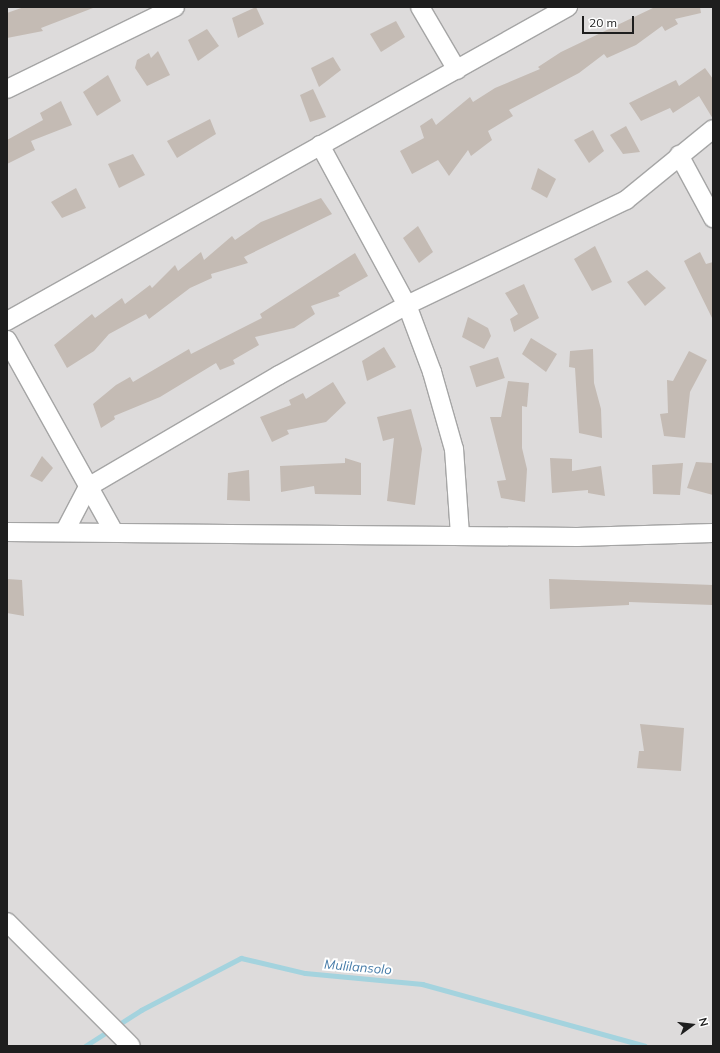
<!DOCTYPE html>
<style>
body{margin:0}
#map{position:relative;width:720px;height:1053px;overflow:hidden;background:#f0ebe4;font-family:Mulish,sans-serif}
div>[style]{position:absolute}
.residential>*{inset:0;background:#dddbdb;transform-origin:0 0}
.stream>*{height:5px;margin:-2.5px;padding:0 2.5px;transform-origin:2.5px;border-radius:2.5px;background:#a4d3de}
.building>*{inset:0;background:#c4bbb4;transform-origin:0 0}
.roads{filter:drop-shadow(1px 0 #a5a5a5) drop-shadow(-1px 0 #a5a5a5) drop-shadow(0 1px #a5a5a5) drop-shadow(0 -1px #a5a5a5)}
.minor>*{height:18px;margin:-9px;padding:0 9px;transform-origin:9px;border-radius:9px;background:#fff}
span{translate:-50% -50%;white-space:nowrap;text-align:center;line-height:1.15;-webkit-text-stroke:4px #fff;paint-order:stroke}
.water-label{font-size:13px;color:#467ba8;font-style:italic}
.frame{position:absolute;inset:0;border:8px solid #1e1e1e;pointer-events:none}
.north{position:absolute;left:672px;top:1005px;width:40px;height:40px;-webkit-text-stroke:3px #fff;paint-order:stroke;rotate:75deg;font-size:11px;font-weight:700;line-height:16px;text-align:center;color:#1e1e1e}
.north::after{content:'';display:block;margin:auto;width:14px;height:18px;background:#1e1e1e;clip-path:polygon(50% 0,100% 100%,50% 72%,0 100%)}
.scale{position:absolute;left:582px;top:16px;width:52px;height:18px;box-sizing:border-box;border:2px solid #1e1e1e;border-top:0;padding-left:5px;font-size:12px;line-height:14px;white-space:nowrap;color:#1e1e1e;-webkit-text-stroke:3px #fff;paint-order:stroke}
</style>
<div id="map">
<div class="residential">
<i style="left:7px;top:7px;width:706px;height:1039px"></i>
</div>
<div class="stream">
<i style="left:85px;top:1046px;width:67px;rotate:-32.7deg"></i>
<i style="left:141px;top:1010px;width:113px;rotate:-27.5deg"></i>
<i style="left:241px;top:958px;width:66px;rotate:13.2deg"></i>
<i style="left:305px;top:973px;width:118px;rotate:5.4deg"></i>
<i style="left:422px;top:984px;width:231px;rotate:15.5deg"></i>
</div>
<div class="building">
<i style="clip-path:polygon(24px 7px,93px 7px,93px 8px,41px 28px,43px 31px,7px 38px,7px 13px)"></i>
<i style="clip-path:polygon(256px 7px,264px 24px,238px 38px,232px 18px)"></i>
<i style="clip-path:polygon(655px 7px,700px 7px,701px 13px,675px 19px,678px 24px,665px 31px,662px 26px,636px 45px,607px 58px,604px 54px,579px 73px,509px 110px,513px 116px,488px 131px,492px 140px,471px 156px,468px 150px,449px 176px,438px 160px,412px 174px,400px 151px,424px 138px,420px 126px,432px 118px,436px 125px,470px 97px,473px 102px,495px 88px,540px 69px,538px 67px,561px 52px)"></i>
<i style="clip-path:polygon(396px 21px,405px 37px,381px 52px,370px 34px)"></i>
<i style="clip-path:polygon(207px 29px,219px 46px,198px 61px,188px 40px)"></i>
<i style="clip-path:polygon(158px 51px,170px 75px,147px 86px,135px 68px,137px 60px,149px 53px,151px 58px)"></i>
<i style="clip-path:polygon(333px 57px,341px 70px,319px 87px,311px 68px)"></i>
<i style="clip-path:polygon(705px 68px,713px 79px,713px 119px,699px 96px,673px 113px,670px 108px,641px 121px,629px 103px,676px 80px,679px 86px)"></i>
<i style="clip-path:polygon(108px 75px,121px 101px,97px 116px,83px 92px)"></i>
<i style="clip-path:polygon(313px 89px,326px 117px,310px 122px,300px 95px)"></i>
<i style="clip-path:polygon(61px 101px,72px 125px,31px 141px,35px 150px,7px 164px,7px 140px,43px 120px,40px 113px)"></i>
<i style="clip-path:polygon(210px 119px,216px 134px,177px 158px,167px 141px)"></i>
<i style="clip-path:polygon(626px 126px,640px 152px,623px 154px,610px 135px)"></i>
<i style="clip-path:polygon(593px 130px,604px 151px,589px 163px,574px 140px)"></i>
<i style="clip-path:polygon(133px 154px,145px 175px,119px 188px,108px 164px)"></i>
<i style="clip-path:polygon(538px 168px,556px 179px,547px 198px,531px 189px)"></i>
<i style="clip-path:polygon(76px 188px,86px 208px,62px 218px,51px 202px)"></i>
<i style="clip-path:polygon(321px 198px,332px 214px,244px 257px,248px 263px,211px 274px,212px 278px,190px 288px,149px 319px,146px 314px,109px 334px,94px 351px,67px 368px,54px 345px,92px 314px,95px 318px,122px 298px,125px 304px,150px 285px,152px 288px,175px 265px,178px 271px,201px 252px,204px 260px,232px 236px,235px 240px,261px 222px)"></i>
<i style="clip-path:polygon(418px 226px,433px 252px,419px 263px,403px 238px)"></i>
<i style="clip-path:polygon(595px 246px,612px 282px,592px 291px,574px 259px)"></i>
<i style="clip-path:polygon(700px 252px,706px 264px,713px 262px,713px 320px,684px 261px)"></i>
<i style="clip-path:polygon(355px 253px,368px 276px,338px 293px,340px 296px,311px 306px,315px 314px,294px 328px,255px 337px,259px 345px,233px 360px,235px 364px,220px 370px,216px 363px,160px 397px,114px 416px,115px 419px,101px 428px,93px 404px,116px 385px,130px 377px,133px 382px,189px 349px,191px 354px,262px 318px,260px 314px)"></i>
<i style="clip-path:polygon(647px 270px,666px 288px,645px 306px,627px 282px)"></i>
<i style="clip-path:polygon(524px 284px,539px 318px,514px 332px,510px 319px,518px 314px,505px 293px)"></i>
<i style="clip-path:polygon(468px 317px,488px 328px,491px 336px,484px 349px,462px 337px)"></i>
<i style="clip-path:polygon(531px 338px,557px 354px,546px 372px,522px 354px)"></i>
<i style="clip-path:polygon(384px 347px,396px 367px,367px 381px,362px 361px)"></i>
<i style="clip-path:polygon(593px 349px,594px 383px,601px 409px,602px 438px,579px 433px,575px 368px,569px 367px,570px 351px)"></i>
<i style="clip-path:polygon(689px 351px,707px 360px,690px 392px,685px 438px,664px 436px,660px 414px,668px 413px,667px 380px,673px 381px)"></i>
<i style="left:498px;top:357px;width:22px;height:30px;rotate:72deg"></i>
<i style="clip-path:polygon(508px 381px,529px 383px,527px 407px,522px 406px,522px 448px,527px 469px,525px 502px,501px 498px,497px 481px,506px 480px,490px 417px,501px 417px)"></i>
<i style="clip-path:polygon(333px 382px,346px 403px,326px 422px,287px 430px,289px 434px,272px 442px,260px 417px,291px 405px,289px 400px,303px 393px,306px 399px)"></i>
<i style="clip-path:polygon(411px 409px,422px 449px,415px 505px,387px 501px,394px 438px,383px 441px,377px 417px)"></i>
<i style="clip-path:polygon(42px 456px,53px 468px,42px 482px,30px 476px)"></i>
<i style="clip-path:polygon(345px 458px,361px 463px,361px 495px,315px 494px,314px 486px,281px 492px,280px 466px,345px 463px)"></i>
<i style="clip-path:polygon(550px 458px,572px 459px,572px 471px,601px 466px,605px 496px,588px 493px,588px 490px,552px 493px)"></i>
<i style="clip-path:polygon(696px 462px,713px 463px,713px 495px,687px 488px)"></i>
<i style="clip-path:polygon(683px 463px,680px 495px,653px 494px,652px 465px)"></i>
<i style="clip-path:polygon(249px 470px,250px 501px,227px 500px,228px 473px)"></i>
<i style="clip-path:polygon(7px 579px,22px 580px,24px 616px,7px 613px)"></i>
<i style="clip-path:polygon(549px 579px,713px 585px,713px 605px,629px 602px,629px 605px,550px 609px)"></i>
<i style="clip-path:polygon(640px 724px,684px 728px,681px 771px,637px 768px,639px 751px,644px 751px)"></i>
</div>
<div class="roads">
<div class="minor">
<i style="left:420px;top:7px;width:73px;rotate:59.6deg"></i>
<i style="left:7px;top:89px;width:187px;rotate:-26deg"></i>
<i style="left:320px;top:145px;width:182px;rotate:61.5deg"></i>
<i style="left:407px;top:305px;width:72px;rotate:69.5deg"></i>
<i style="left:432px;top:372px;width:80px;rotate:74.1deg"></i>
<i style="left:454px;top:449px;width:86px;rotate:86deg"></i>
<i style="left:679px;top:155px;width:72px;rotate:61.6deg"></i>
<i style="left:7px;top:321px;width:643px;rotate:-29.24deg"></i>
<i style="left:7px;top:340px;width:220px;rotate:60.9deg"></i>
<i style="left:65px;top:531px;width:50px;rotate:-62.4deg"></i>
<i style="left:88px;top:487px;width:221px;rotate:-30.4deg"></i>
<i style="left:279px;top:375px;width:146px;rotate:-28.7deg"></i>
<i style="left:407px;top:305px;width:243px;rotate:-25.6deg"></i>
<i style="left:626px;top:200px;width:112px;rotate:-39.2deg"></i>
<i style="left:7px;top:532px;width:570px;rotate:0.5deg"></i>
<i style="left:577px;top:537px;width:136px;rotate:-1.7deg"></i>
<i style="left:7px;top:922px;width:175px;rotate:45deg"></i>
</div>
</div>
<div class="water-label">
<span style="left:358px;top:967px;rotate:5deg">Mulilansolo</span>
</div>
<div class="frame"></div>
<div class="north">N</div>
<div class="scale">20 m</div>
</div>
